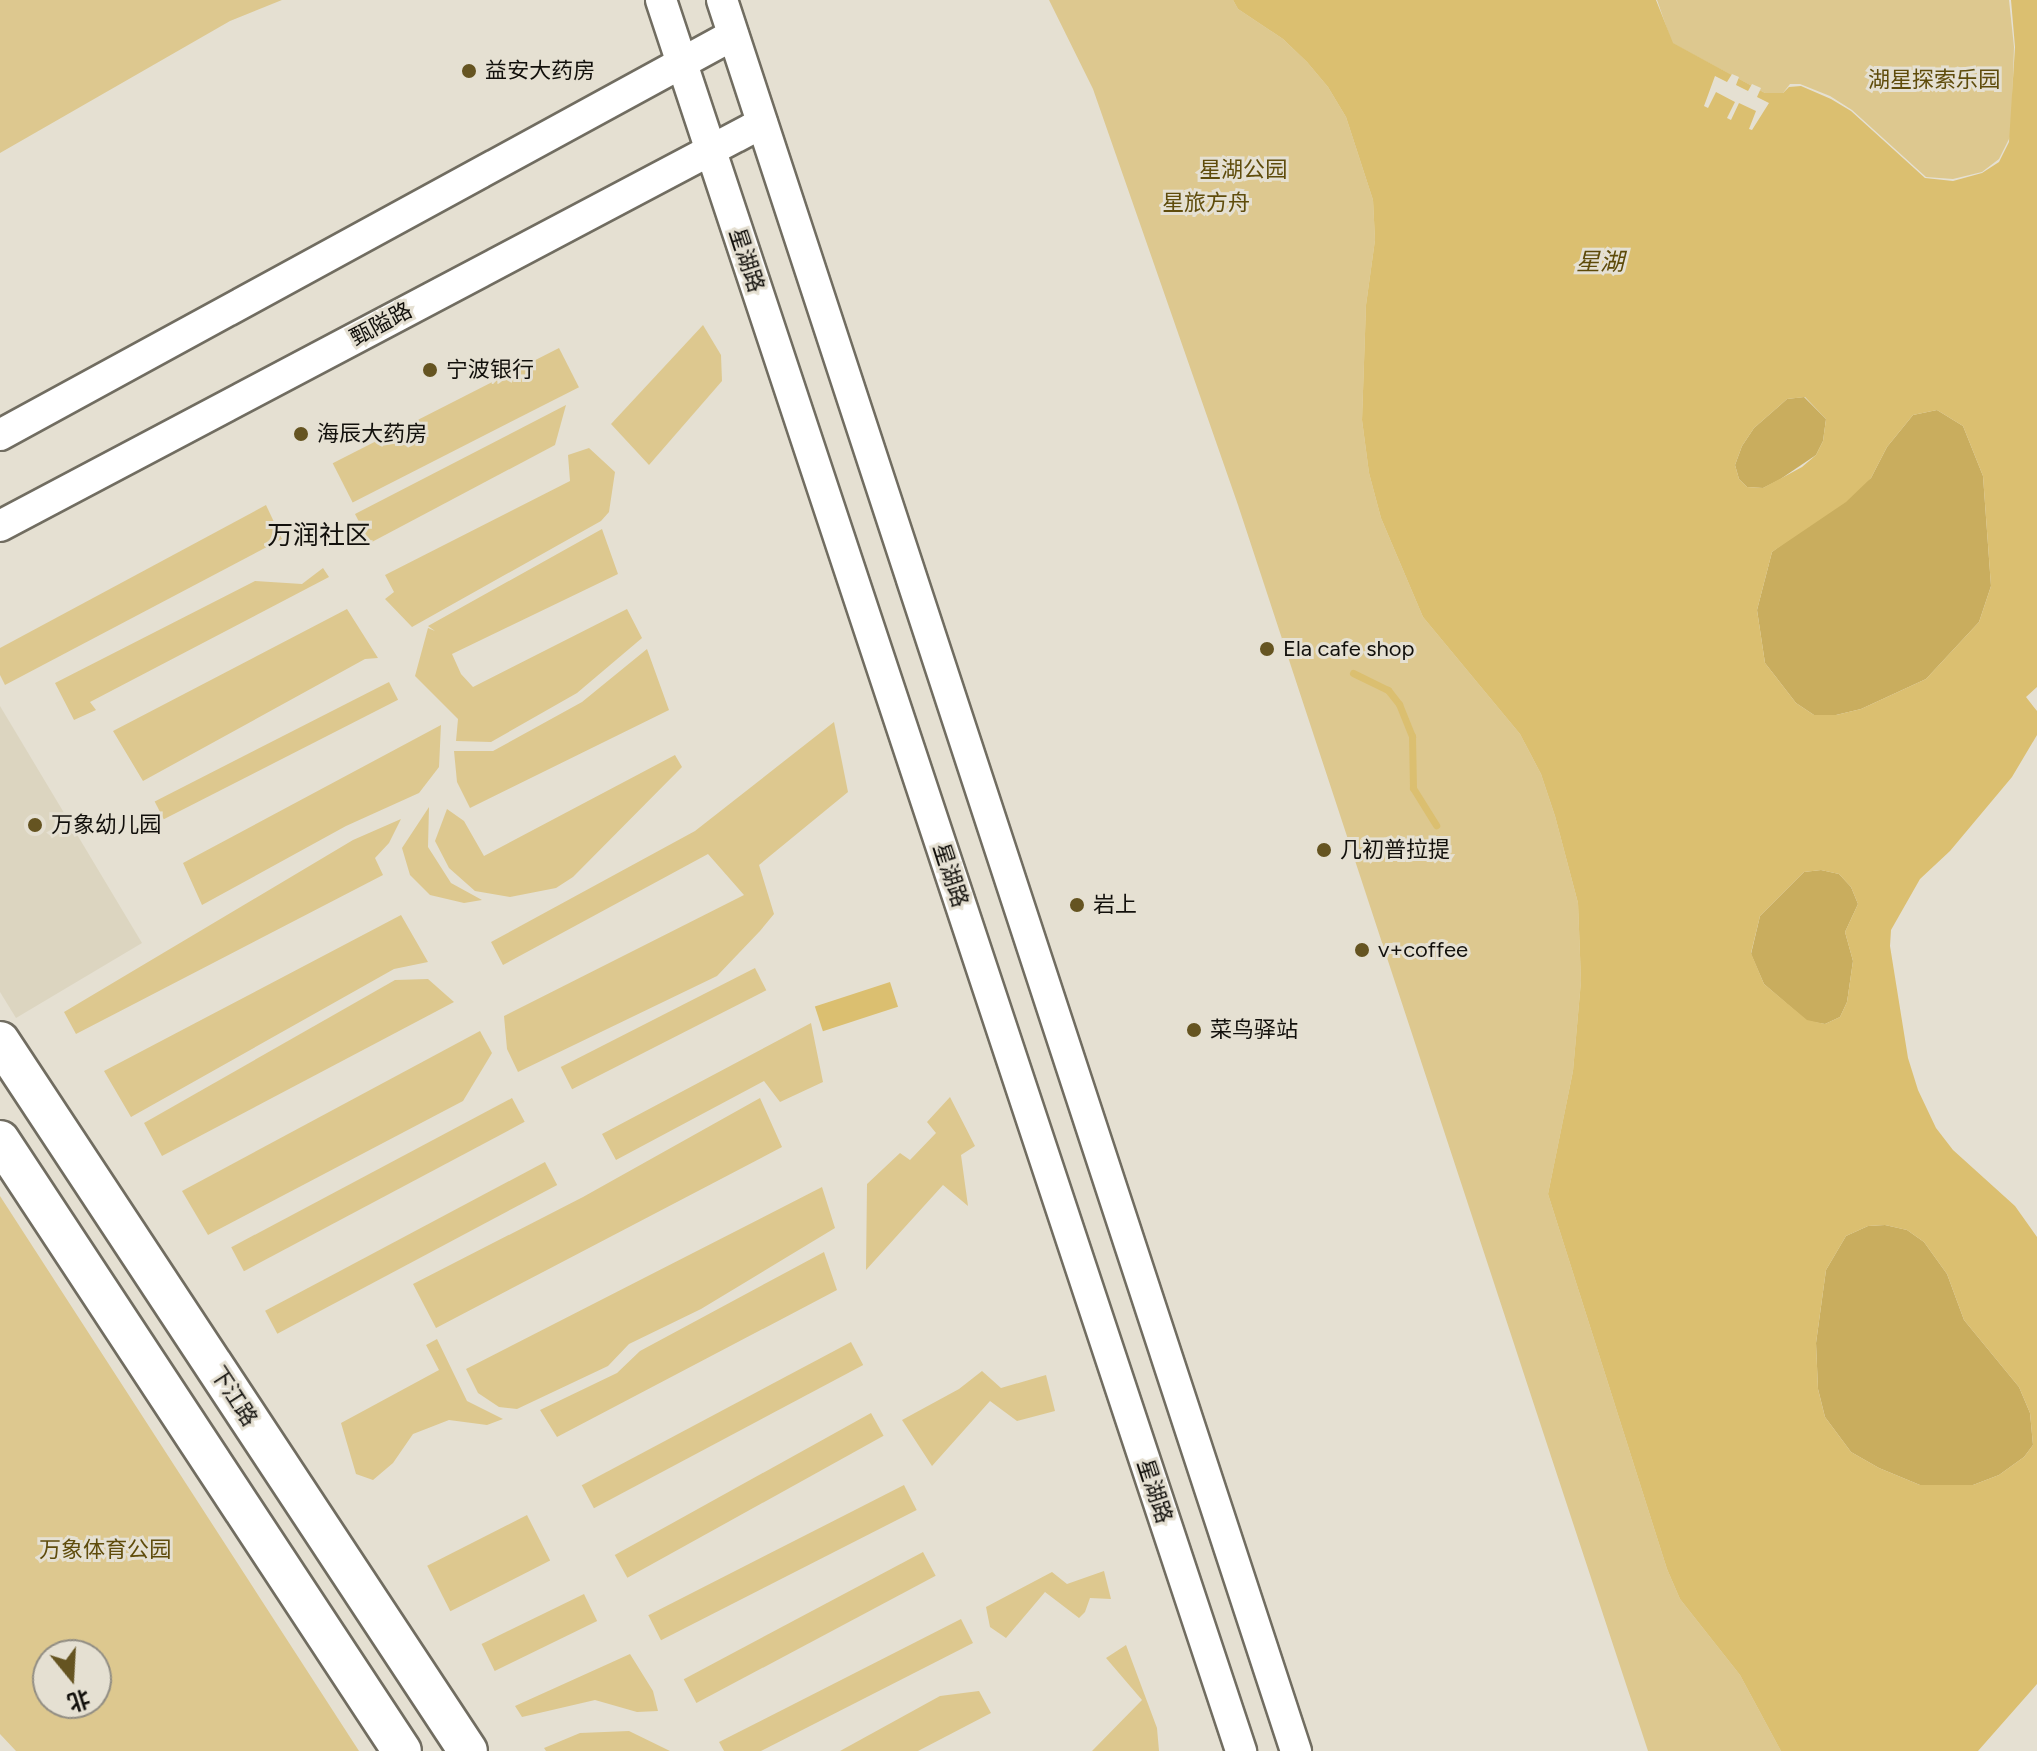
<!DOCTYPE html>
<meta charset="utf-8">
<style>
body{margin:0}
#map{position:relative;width:2037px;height:1751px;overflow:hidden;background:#e5e0d2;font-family:Figtree,"Noto Sans SC",sans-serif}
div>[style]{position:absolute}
.built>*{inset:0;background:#dcd5c0}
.green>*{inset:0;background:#ddc88f;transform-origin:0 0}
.forest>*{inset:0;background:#c9ad5e}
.water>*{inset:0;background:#dbbf70;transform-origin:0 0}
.pier>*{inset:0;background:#e5e0d2}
.stream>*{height:7px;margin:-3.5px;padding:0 3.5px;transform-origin:3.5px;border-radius:3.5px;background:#dbbf70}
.roads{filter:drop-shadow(2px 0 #716d61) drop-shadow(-2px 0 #716d61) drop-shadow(0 2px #716d61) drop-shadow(0 -2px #716d61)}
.minor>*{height:30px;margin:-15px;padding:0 15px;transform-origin:15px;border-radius:15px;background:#fff}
.major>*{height:38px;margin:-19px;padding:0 19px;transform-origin:19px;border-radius:19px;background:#fff}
.dots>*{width:22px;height:22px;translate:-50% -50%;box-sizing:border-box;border:4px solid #e5e0d2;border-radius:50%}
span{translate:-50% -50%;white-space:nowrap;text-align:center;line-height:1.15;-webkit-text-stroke:6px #e5e0d2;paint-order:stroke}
.poi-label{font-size:22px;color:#12100c}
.left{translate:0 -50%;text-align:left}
.park-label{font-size:22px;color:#5f4c0c}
.street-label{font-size:22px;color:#12100c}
.water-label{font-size:24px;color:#5d4a09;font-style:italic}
.quarter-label{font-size:26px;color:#12100c}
.north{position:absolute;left:32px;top:1639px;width:80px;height:80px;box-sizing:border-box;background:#e5e0d2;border:2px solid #918d83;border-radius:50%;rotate:162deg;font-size:22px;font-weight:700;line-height:32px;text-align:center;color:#12100c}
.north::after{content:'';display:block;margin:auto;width:28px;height:36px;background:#655421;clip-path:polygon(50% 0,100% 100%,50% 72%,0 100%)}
</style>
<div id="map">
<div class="built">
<i style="clip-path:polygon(0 706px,142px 943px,16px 1018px,0 992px)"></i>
</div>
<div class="green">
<i style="clip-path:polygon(0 0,282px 0,230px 21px,0 153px)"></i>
<i style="clip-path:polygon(1049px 0,1233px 0,1238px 9px,1283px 39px,1307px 62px,1328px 87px,1346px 117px,1373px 200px,1375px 240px,1366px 305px,1362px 420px,1369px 473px,1381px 518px,1423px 617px,1520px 734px,1541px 774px,1555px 816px,1578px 903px,1581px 981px,1573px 1071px,1548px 1194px,1667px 1569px,1680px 1599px,1740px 1675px,1781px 1751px,1648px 1751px,1238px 505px,1093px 89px)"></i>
<i style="clip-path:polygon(1657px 0,2009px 0,2014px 47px,2011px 135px,1999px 159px,1982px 172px,1953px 179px,1926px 177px,1852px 110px,1830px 96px,1800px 84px,1790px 84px,1783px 93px,1765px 93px,1672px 43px)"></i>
<i style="clip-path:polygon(703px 325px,721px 355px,722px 381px,649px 465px,611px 424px)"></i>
<i style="left:559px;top:348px;width:44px;height:254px;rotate:63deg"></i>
<i style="clip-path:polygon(566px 405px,555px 445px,370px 543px,355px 514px)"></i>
<i style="clip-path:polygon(589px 448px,615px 472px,609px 512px,601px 521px,412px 627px,385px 599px,394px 592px,385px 575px,570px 481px,568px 455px)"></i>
<i style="clip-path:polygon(266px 505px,282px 539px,5px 685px,0 675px,0 648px)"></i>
<i style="clip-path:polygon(602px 529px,618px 574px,452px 654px,461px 674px,473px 687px,627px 609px,642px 638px,577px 693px,491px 742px,456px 741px,458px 719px,415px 676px,428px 628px,435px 631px,428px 626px)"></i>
<i style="clip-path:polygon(323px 568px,329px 577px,90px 702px,96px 710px,74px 720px,55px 683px,255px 581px,302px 584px)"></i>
<i style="clip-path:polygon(347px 609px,378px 658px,365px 659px,143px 781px,113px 731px)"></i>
<i style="clip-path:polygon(647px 649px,669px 710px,470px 808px,457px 782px,454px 751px,493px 751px,582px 702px)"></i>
<i style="left:389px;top:682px;width:20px;height:263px;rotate:63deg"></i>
<i style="clip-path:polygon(834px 722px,848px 792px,759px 865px,774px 914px,760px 931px,717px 976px,518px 1072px,507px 1049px,504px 1016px,744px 895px,708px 854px,503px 965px,491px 942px,695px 831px)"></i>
<i style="clip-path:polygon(441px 725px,439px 767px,419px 793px,346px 826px,202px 905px,183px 863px)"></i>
<i style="clip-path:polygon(675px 755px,682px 767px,573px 877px,556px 888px,510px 897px,475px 891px,449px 868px,435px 841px,447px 809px,464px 821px,484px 856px)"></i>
<i style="clip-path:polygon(429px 807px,428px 847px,451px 883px,482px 900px,464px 903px,430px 895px,410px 875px,402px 848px)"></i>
<i style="clip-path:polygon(401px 819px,389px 843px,375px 858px,383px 875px,76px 1034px,64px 1012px,353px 840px)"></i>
<i style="clip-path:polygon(401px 915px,428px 962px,394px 969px,131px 1117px,104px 1071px)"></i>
<i style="left:755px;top:968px;width:25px;height:218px;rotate:63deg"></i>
<i style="clip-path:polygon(428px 979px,454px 1002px,162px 1156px,144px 1123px,395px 980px)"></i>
<i style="clip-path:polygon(811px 1023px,823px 1082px,780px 1102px,764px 1081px,616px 1160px,602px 1134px)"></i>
<i style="clip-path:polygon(480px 1031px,492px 1053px,463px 1101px,208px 1235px,182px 1191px)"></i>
<i style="clip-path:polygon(950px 1097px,975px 1146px,961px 1155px,968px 1206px,943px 1185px,866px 1270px,867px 1184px,900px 1153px,910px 1160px,936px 1133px,927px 1122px)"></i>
<i style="left:512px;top:1098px;width:27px;height:318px;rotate:62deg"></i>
<i style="clip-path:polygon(760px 1098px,782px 1147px,436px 1328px,413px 1284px,583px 1197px)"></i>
<i style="left:545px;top:1162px;width:26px;height:317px;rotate:62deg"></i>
<i style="clip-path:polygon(822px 1187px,835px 1228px,701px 1309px,629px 1344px,608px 1366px,517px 1409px,499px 1407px,478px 1393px,466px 1369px)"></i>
<i style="clip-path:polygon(evenodd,0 1196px,359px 1751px,16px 1751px,0 1734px,0 1196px,48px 1655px,96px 1655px,96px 1703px,48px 1703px,48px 1655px)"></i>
<i style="clip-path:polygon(824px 1252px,837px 1290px,557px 1437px,540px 1410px,617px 1373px,640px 1351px)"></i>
<i style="clip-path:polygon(437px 1339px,467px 1401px,503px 1419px,487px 1425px,449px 1420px,413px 1434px,393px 1463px,373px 1480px,356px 1474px,341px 1423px,439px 1370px,426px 1345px)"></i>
<i style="left:851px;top:1342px;width:26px;height:305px;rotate:62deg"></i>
<i style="clip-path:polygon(982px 1371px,1001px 1388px,1046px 1375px,1055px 1411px,1017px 1421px,990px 1401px,932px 1466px,902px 1420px,959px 1389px)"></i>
<i style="left:871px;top:1413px;width:26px;height:293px;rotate:61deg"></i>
<i style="left:904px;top:1485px;width:28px;height:287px;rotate:63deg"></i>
<i style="left:527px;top:1515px;width:51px;height:112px;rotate:63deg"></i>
<i style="left:923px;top:1552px;width:27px;height:271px;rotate:62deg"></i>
<i style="clip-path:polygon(1104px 1571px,1111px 1599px,1090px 1598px,1085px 1612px,1079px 1618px,1045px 1592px,1006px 1638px,990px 1627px,986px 1607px,1052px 1572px,1067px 1584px)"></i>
<i style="left:584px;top:1594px;width:30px;height:114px;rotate:64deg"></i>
<i style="clip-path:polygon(961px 1619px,973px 1643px,761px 1751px,724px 1751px,719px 1742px)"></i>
<i style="clip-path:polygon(1126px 1645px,1157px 1728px,1159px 1751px,1092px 1751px,1142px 1700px,1106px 1658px)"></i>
<i style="clip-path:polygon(630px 1654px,653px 1691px,658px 1711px,637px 1712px,595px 1700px,522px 1717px,515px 1706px)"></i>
<i style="clip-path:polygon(979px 1691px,991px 1713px,918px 1751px,840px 1751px,940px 1696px)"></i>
<i style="clip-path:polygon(629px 1731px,670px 1751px,546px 1751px,544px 1748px,580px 1733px)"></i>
</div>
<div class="forest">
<i style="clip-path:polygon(1804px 397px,1826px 419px,1823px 441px,1816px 455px,1779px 480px,1763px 488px,1747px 487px,1739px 479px,1735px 465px,1742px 446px,1754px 428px,1787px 399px)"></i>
<i style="clip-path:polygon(1937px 410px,1963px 426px,1983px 476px,1991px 586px,1979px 622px,1926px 679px,1861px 709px,1836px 715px,1814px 715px,1796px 703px,1765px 663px,1757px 610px,1772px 552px,1871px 478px,1887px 447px,1913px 415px)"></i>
<i style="clip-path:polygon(1821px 870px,1839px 874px,1851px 887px,1858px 904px,1845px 932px,1853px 961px,1847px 1002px,1840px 1017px,1825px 1024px,1807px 1021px,1764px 984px,1751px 954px,1760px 916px,1804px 872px)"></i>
<i style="clip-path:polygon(1885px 1225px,1907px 1230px,1924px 1242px,1947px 1274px,1964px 1320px,2019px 1387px,2030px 1413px,2033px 1445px,2024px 1457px,1999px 1475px,1973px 1485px,1920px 1485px,1879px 1468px,1851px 1452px,1825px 1417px,1818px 1389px,1816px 1343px,1826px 1270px,1846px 1236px,1868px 1226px)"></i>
</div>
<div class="water">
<i style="clip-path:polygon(evenodd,1233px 0,1656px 0,1673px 43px,1765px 93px,1783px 93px,1789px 87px,1801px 86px,1831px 99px,1851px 111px,1925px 178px,1953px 181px,1982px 173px,1999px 162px,2009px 142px,2015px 47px,2011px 0,2037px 0,2037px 687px,2026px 697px,2037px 711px,2037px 735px,2012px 777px,1950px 851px,1920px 879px,1891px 930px,1890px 946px,1908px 1058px,1918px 1090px,1936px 1128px,1953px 1150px,2015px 1206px,2037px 1237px,2037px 1684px,1978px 1751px,1781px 1751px,1740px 1675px,1680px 1599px,1667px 1569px,1548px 1194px,1573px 1071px,1581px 981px,1578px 903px,1555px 816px,1541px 774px,1520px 734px,1423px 617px,1381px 518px,1369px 473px,1362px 420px,1366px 305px,1375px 240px,1373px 200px,1346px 117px,1328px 87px,1307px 62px,1283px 39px,1238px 9px,1233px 0,1805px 397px,1826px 419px,1823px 441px,1816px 455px,1802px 467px,1763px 488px,1747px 487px,1739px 479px,1735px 465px,1742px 446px,1754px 428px,1787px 399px,1805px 397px,1233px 0,1937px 410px,1963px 426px,1983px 476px,1991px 586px,1979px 622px,1926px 679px,1861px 709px,1836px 715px,1814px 715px,1796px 703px,1765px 663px,1757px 610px,1772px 552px,1846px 502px,1871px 478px,1887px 447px,1913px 415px,1937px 410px,1233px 0,1821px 870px,1839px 874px,1851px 887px,1858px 904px,1845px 932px,1853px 961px,1847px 1002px,1840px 1017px,1825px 1024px,1807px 1020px,1764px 984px,1751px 953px,1760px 916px,1804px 872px,1821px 870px,1233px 0,1885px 1225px,1907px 1230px,1924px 1242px,1947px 1274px,1964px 1320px,2019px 1387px,2030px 1413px,2033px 1445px,2024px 1457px,1999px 1475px,1973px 1485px,1920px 1485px,1879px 1468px,1851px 1452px,1825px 1417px,1818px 1389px,1816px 1343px,1826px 1270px,1846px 1236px,1868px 1226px,1885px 1225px)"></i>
<i style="left:890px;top:982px;width:26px;height:79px;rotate:72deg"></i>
</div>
<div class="pier">
<i style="clip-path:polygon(1732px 74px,1739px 77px,1736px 85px,1748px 91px,1752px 84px,1761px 88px,1757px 97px,1769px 103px,1752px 130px,1749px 129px,1756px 111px,1739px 103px,1731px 120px,1727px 118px,1735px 102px,1716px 92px,1708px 108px,1704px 106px,1715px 76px,1727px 82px)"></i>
</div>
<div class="stream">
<i style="left:1353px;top:673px;width:39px;rotate:26deg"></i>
<i style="left:1388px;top:690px;width:18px;rotate:52deg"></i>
<i style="left:1399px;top:704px;width:35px;rotate:68deg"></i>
<i style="left:1412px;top:736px;width:52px;rotate:88.9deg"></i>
<i style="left:1413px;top:788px;width:44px;rotate:58.1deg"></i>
</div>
<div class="roads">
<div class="minor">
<i style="left:661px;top:0;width:1845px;rotate:71.67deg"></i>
<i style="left:722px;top:0;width:1843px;rotate:71.85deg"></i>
<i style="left:0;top:435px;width:835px;rotate:-28.62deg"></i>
<i style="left:0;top:526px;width:862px;rotate:-27.87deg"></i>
</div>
<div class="major">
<i style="left:0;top:1041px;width:850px;rotate:56.61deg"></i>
<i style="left:0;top:1140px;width:731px;rotate:56.66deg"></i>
</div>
</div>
<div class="dots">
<i style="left:469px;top:71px;background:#655421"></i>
<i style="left:430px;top:370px;background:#655421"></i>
<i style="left:301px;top:434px;background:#655421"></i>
<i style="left:1267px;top:649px;background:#655421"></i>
<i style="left:35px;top:825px;background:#655421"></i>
<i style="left:1324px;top:850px;background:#655421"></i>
<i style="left:1077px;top:905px;background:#655421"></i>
<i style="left:1362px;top:950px;background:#655421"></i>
<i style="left:1194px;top:1030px;background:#655421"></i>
</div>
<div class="poi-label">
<span class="left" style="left:485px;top:71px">益安大药房</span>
<span class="left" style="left:446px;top:370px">宁波银行</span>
<span class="left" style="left:317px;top:434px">海辰大药房</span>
<span class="left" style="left:1283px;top:649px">Ela cafe shop</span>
<span class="left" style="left:51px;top:825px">万象幼儿园</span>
<span class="left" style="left:1340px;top:850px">几初普拉提</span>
<span class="left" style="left:1093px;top:905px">岩上</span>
<span class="left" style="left:1378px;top:950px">v+coffee</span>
<span class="left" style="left:1210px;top:1030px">菜鸟驿站</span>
</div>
<div class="park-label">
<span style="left:1934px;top:80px">湖星探索乐园</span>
<span style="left:1243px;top:170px">星湖公园</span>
<span style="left:1206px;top:203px">星旅方舟</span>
<span style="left:105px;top:1550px">万象体育公园</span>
</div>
<div class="street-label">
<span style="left:747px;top:260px;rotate:72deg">星湖路</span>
<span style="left:381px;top:324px;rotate:-28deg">甄隘路</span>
<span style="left:951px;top:875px;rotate:72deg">星湖路</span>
<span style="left:234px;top:1396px;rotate:57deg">下江路</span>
<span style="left:1155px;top:1491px;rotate:72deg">星湖路</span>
</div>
<div class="water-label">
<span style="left:1600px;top:262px">星湖</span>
</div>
<div class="quarter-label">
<span style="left:319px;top:536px">万润社区</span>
</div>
<div class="north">北</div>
</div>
